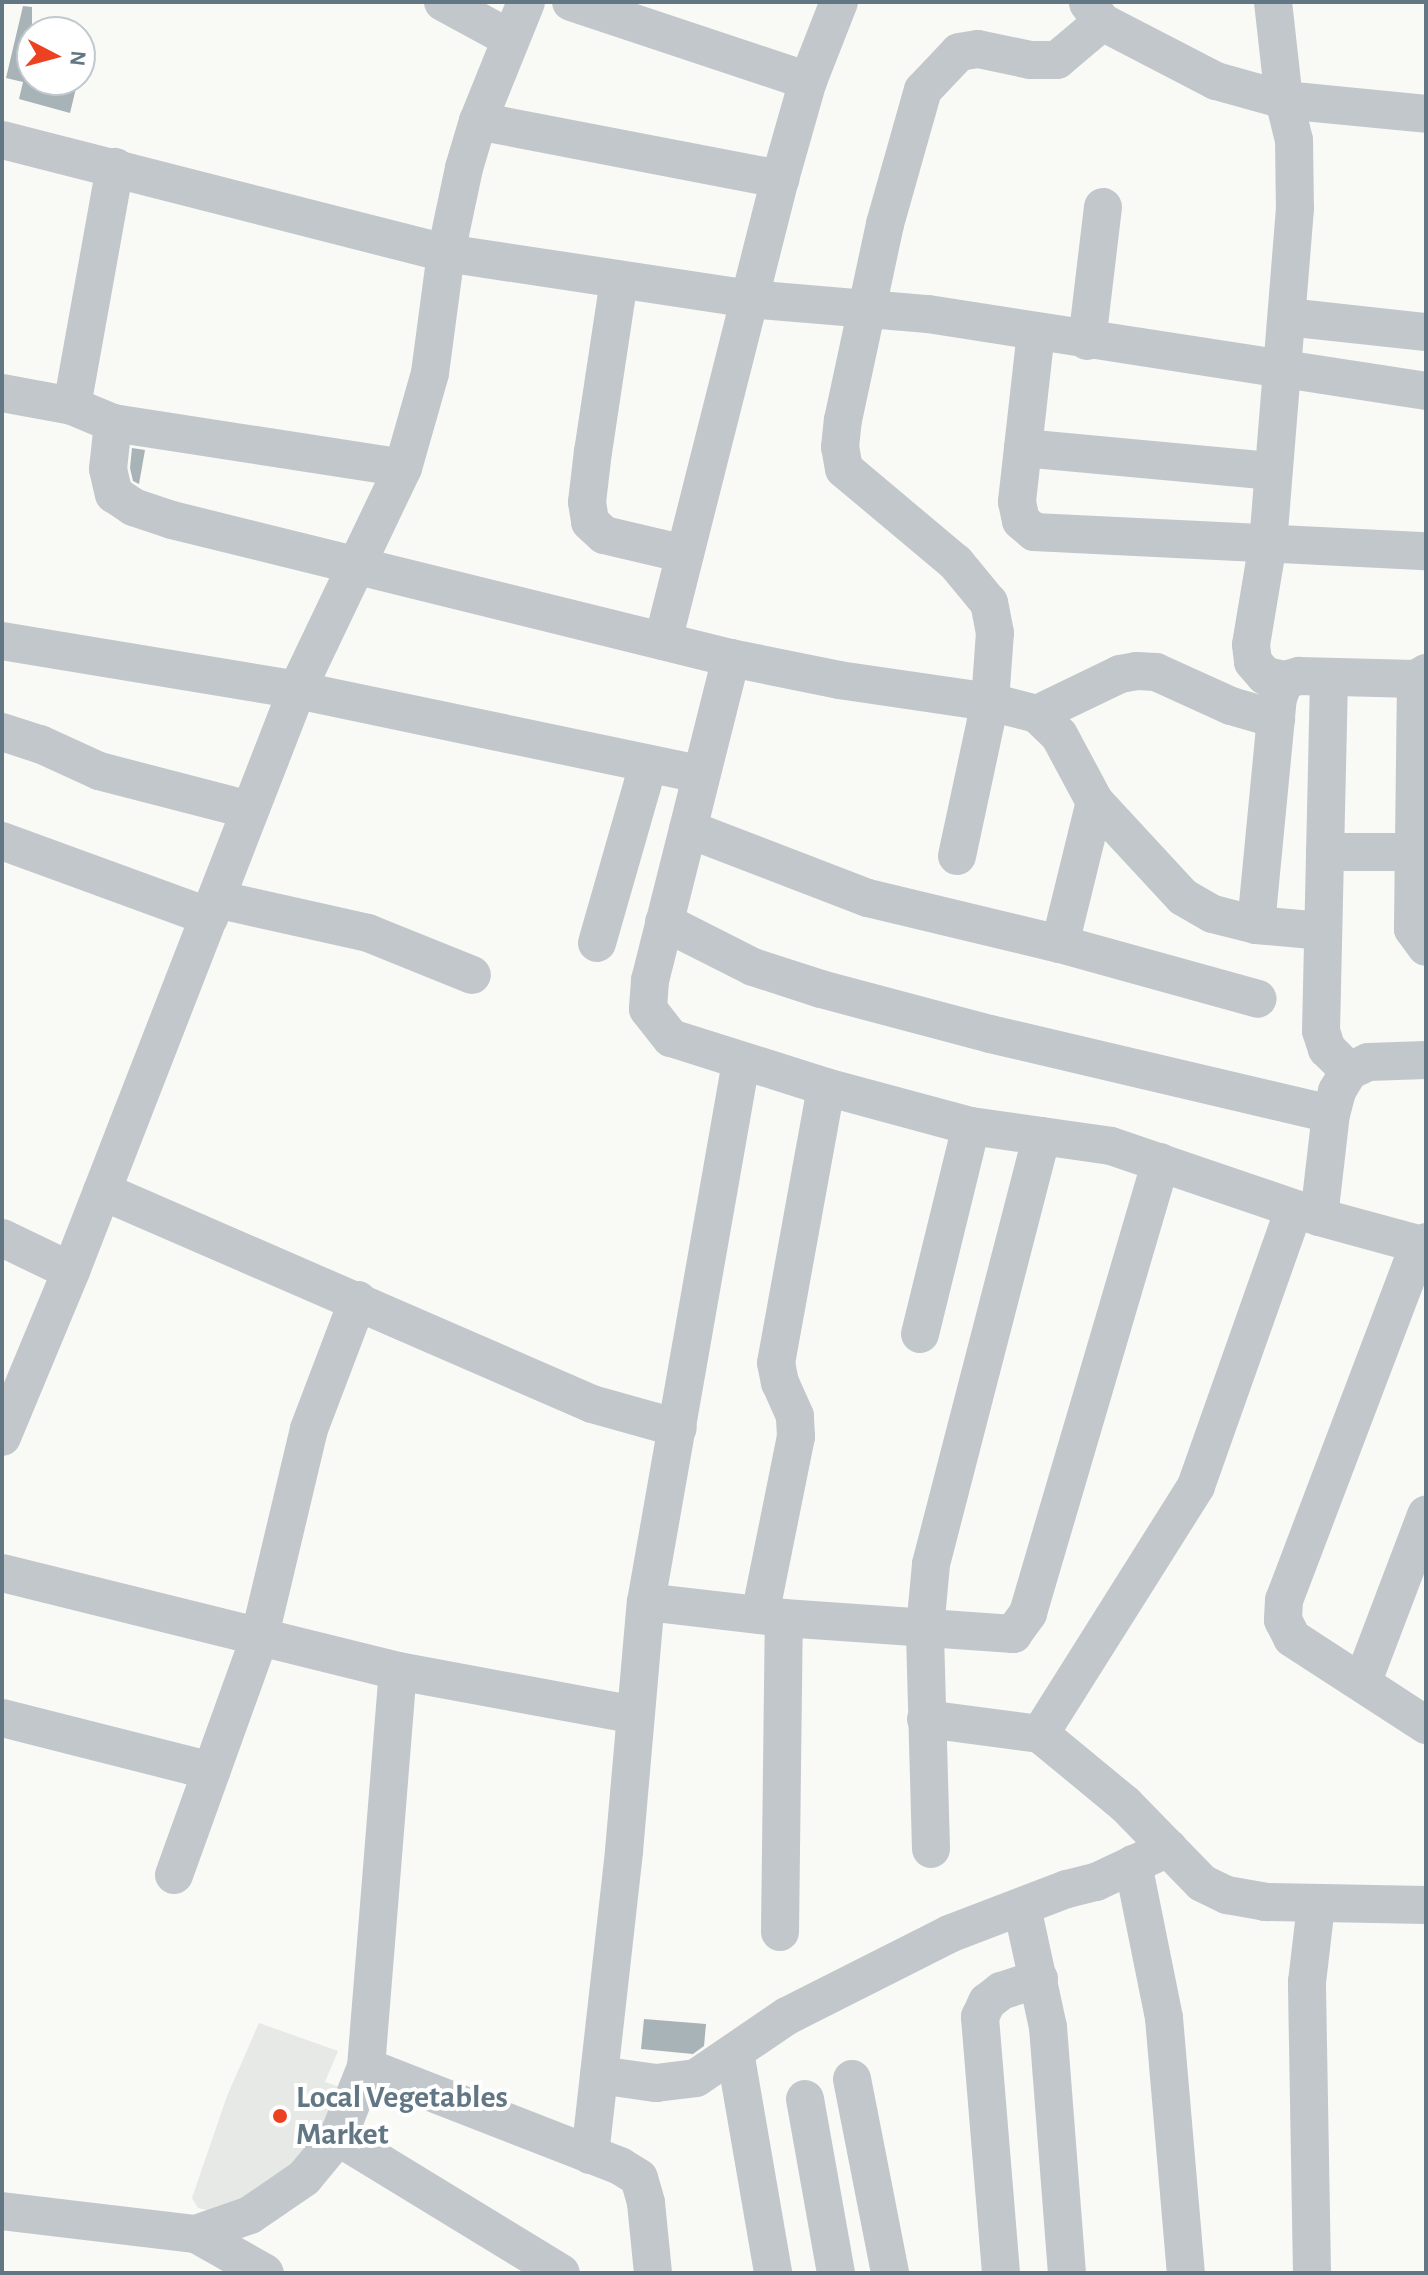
<!DOCTYPE html>
<style>
body{margin:0}
#map{position:relative;width:1428px;height:2275px;overflow:hidden;background:#f9f9f6;font-family:"Alegreya Sans",sans-serif}
div>[style]{position:absolute}
.built>*{inset:0;background:#e7e9e7}
.building>*{inset:0;background:#a8b3b8}
.minor>*{height:38px;margin:-19px;padding:0 19px;transform-origin:19px;border-radius:19px;background:#c2c7cb}
.dots>*{width:22px;height:22px;translate:-50% -50%;box-sizing:border-box;border:4px solid #fff;border-radius:50%}
span{translate:-50% -50%;white-space:nowrap;text-align:center;line-height:1.15;-webkit-text-stroke:8px #fff;paint-order:stroke}
.poi-label{font-size:32px;color:#627783;font-weight:700}
.left{translate:0 -50%;text-align:left}
.frame{position:absolute;inset:0;border:4px solid #627783;pointer-events:none}
.north{position:absolute;left:16px;top:16px;width:80px;height:80px;box-sizing:border-box;background:#fff;border:2px solid #c0c9cd;border-radius:50%;rotate:96deg;font-size:22px;font-weight:700;line-height:32px;text-align:center;color:#627783}
.north::after{content:'';display:block;margin:auto;width:28px;height:36px;background:#ed4222;clip-path:polygon(50% 0,100% 100%,50% 72%,0 100%)}
</style>
<div id="map">
<div class="built">
<i style="clip-path:polygon(259px 2023px,338px 2051px,325px 2082px,351px 2091px,297px 2171px,216px 2212px,198px 2208px,192px 2198px,227px 2096px)"></i>
</div>
<div class="building">
<i style="clip-path:polygon(23px 6px,32px 7px,32px 80px,78px 80px,70px 113px,19px 99px,23px 82px,6px 78px)"></i>
<i style="clip-path:polygon(132px 448px,145px 450px,139px 484px,133px 481px,130px 468px)"></i>
<i style="clip-path:polygon(644px 2019px,706px 2024px,704px 2046px,693px 2054px,641px 2049px)"></i>
</div>
<div class="minor">
<i style="left:443px;top:2px;width:77px;rotate:28.6deg"></i>
<i style="left:571px;top:2px;width:250px;rotate:18.4deg"></i>
<i style="left:1273px;top:2px;width:99px;rotate:83.6deg"></i>
<i style="left:1284px;top:100px;width:41px;rotate:76deg"></i>
<i style="left:1294px;top:140px;width:68px;rotate:89.2deg"></i>
<i style="left:1295px;top:208px;width:336px;rotate:94.6deg"></i>
<i style="left:1268px;top:543px;width:103px;rotate:99.5deg"></i>
<i style="left:1251px;top:645px;width:17px;rotate:83deg"></i>
<i style="left:1253px;top:662px;width:18px;rotate:49deg"></i>
<i style="left:1265px;top:676px;width:20px;rotate:11deg"></i>
<i style="left:1088px;top:3px;width:24px;rotate:54deg"></i>
<i style="left:1102px;top:22px;width:128px;rotate:27.4deg"></i>
<i style="left:1216px;top:81px;width:71px;rotate:15.6deg"></i>
<i style="left:1284px;top:100px;width:143px;rotate:5.6deg"></i>
<i style="left:478px;top:121px;width:308px;rotate:10.9deg"></i>
<i style="left:2px;top:140px;width:458px;rotate:14.3deg"></i>
<i style="left:446px;top:253px;width:306px;rotate:8.6deg"></i>
<i style="left:749px;top:299px;width:180px;rotate:4.8deg"></i>
<i style="left:928px;top:314px;width:504px;rotate:8.79deg"></i>
<i style="left:619px;top:280px;width:173px;rotate:98.6deg"></i>
<i style="left:593px;top:451px;width:51px;rotate:96.7deg"></i>
<i style="left:587px;top:502px;width:20px;rotate:81deg"></i>
<i style="left:590px;top:522px;width:19px;rotate:43deg"></i>
<i style="left:604px;top:535px;width:83px;rotate:13.2deg"></i>
<i style="left:1287px;top:317px;width:140px;rotate:6.2deg"></i>
<i style="left:1036px;top:332px;width:171px;rotate:96.4deg"></i>
<i style="left:1017px;top:502px;width:19px;rotate:78deg"></i>
<i style="left:1021px;top:521px;width:17px;rotate:40deg"></i>
<i style="left:1034px;top:532px;width:392px;rotate:2.8deg"></i>
<i style="left:1087px;top:341px;width:135px;rotate:-83.2deg"></i>
<i style="left:2px;top:393px;width:71px;rotate:10.5deg"></i>
<i style="left:72px;top:406px;width:44px;rotate:22.5deg"></i>
<i style="left:113px;top:423px;width:293px;rotate:8.8deg"></i>
<i style="left:72px;top:406px;width:243px;rotate:-79.8deg"></i>
<i style="left:113px;top:423px;width:46px;rotate:96.2deg"></i>
<i style="left:108px;top:469px;width:26px;rotate:77deg"></i>
<i style="left:114px;top:494px;width:23px;rotate:34deg"></i>
<i style="left:133px;top:507px;width:41px;rotate:18.4deg"></i>
<i style="left:172px;top:520px;width:576px;rotate:13.87deg"></i>
<i style="left:731px;top:658px;width:110px;rotate:11.5deg"></i>
<i style="left:839px;top:680px;width:153px;rotate:8.3deg"></i>
<i style="left:990px;top:702px;width:49px;rotate:14.3deg"></i>
<i style="left:1037px;top:714px;width:30px;rotate:44deg"></i>
<i style="left:1059px;top:735px;width:76px;rotate:61.8deg"></i>
<i style="left:1095px;top:802px;width:129px;rotate:47.2deg"></i>
<i style="left:1183px;top:897px;width:34px;rotate:30deg"></i>
<i style="left:1213px;top:914px;width:44px;rotate:14.3deg"></i>
<i style="left:1256px;top:925px;width:67px;rotate:5.1deg"></i>
<i style="left:1023px;top:448px;width:251px;rotate:5.3deg"></i>
<i style="left:2px;top:641px;width:299px;rotate:9.4deg"></i>
<i style="left:297px;top:690px;width:412px;rotate:11.8deg"></i>
<i style="left:663px;top:641px;width:477px;rotate:-75.8deg"></i>
<i style="left:780px;top:179px;width:102px;rotate:-74.1deg"></i>
<i style="left:808px;top:81px;width:85px;rotate:-68.6deg"></i>
<i style="left:731px;top:658px;width:332px;rotate:104.1deg"></i>
<i style="left:650px;top:980px;width:29px;rotate:94deg"></i>
<i style="left:648px;top:1009px;width:37px;rotate:52deg"></i>
<i style="left:671px;top:1038px;width:163px;rotate:17.5deg"></i>
<i style="left:826px;top:1087px;width:150px;rotate:15.1deg"></i>
<i style="left:971px;top:1126px;width:141px;rotate:8.1deg"></i>
<i style="left:1111px;top:1146px;width:220px;rotate:18.8deg"></i>
<i style="left:1319px;top:1217px;width:107px;rotate:15.2deg"></i>
<i style="left:1329px;top:679px;width:352px;rotate:91.3deg"></i>
<i style="left:1321px;top:1031px;width:19px;rotate:72deg"></i>
<i style="left:1327px;top:1049px;width:31px;rotate:45deg"></i>
<i style="left:1416px;top:679px;width:250px;rotate:90.7deg"></i>
<i style="left:1413px;top:929px;width:22px;rotate:54deg"></i>
<i style="left:1037px;top:714px;width:92px;rotate:-25.7deg"></i>
<i style="left:1120px;top:674px;width:17px;rotate:-10deg"></i>
<i style="left:1137px;top:671px;width:19px;rotate:3deg"></i>
<i style="left:1156px;top:672px;width:82px;rotate:24.4deg"></i>
<i style="left:1231px;top:706px;width:47px;rotate:16.1deg"></i>
<i style="left:2px;top:732px;width:40px;rotate:18deg"></i>
<i style="left:40px;top:744px;width:65px;rotate:24.6deg"></i>
<i style="left:99px;top:771px;width:156px;rotate:14.5deg"></i>
<i style="left:688px;top:829px;width:193px;rotate:21deg"></i>
<i style="left:868px;top:898px;width:197px;rotate:13.5deg"></i>
<i style="left:1060px;top:944px;width:205px;rotate:15.5deg"></i>
<i style="left:2px;top:841px;width:221px;rotate:20.1deg"></i>
<i style="left:1325px;top:852px;width:101px"></i>
<i style="left:957px;top:856px;width:157px;rotate:-77.9deg"></i>
<i style="left:990px;top:702px;width:69px;rotate:-85.9deg"></i>
<i style="left:995px;top:633px;width:31px;rotate:-101deg"></i>
<i style="left:989px;top:603px;width:52px;rotate:-129.5deg"></i>
<i style="left:956px;top:563px;width:146px;rotate:-140deg"></i>
<i style="left:844px;top:469px;width:22px;rotate:-100deg"></i>
<i style="left:840px;top:447px;width:27px;rotate:-84deg"></i>
<i style="left:843px;top:420px;width:200px;rotate:-77.9deg"></i>
<i style="left:885px;top:224px;width:139px;rotate:-74.2deg"></i>
<i style="left:923px;top:90px;width:52px;rotate:-46.5deg"></i>
<i style="left:959px;top:52px;width:19px;rotate:-9deg"></i>
<i style="left:978px;top:49px;width:53px;rotate:11.9deg"></i>
<i style="left:1030px;top:60px;width:27px"></i>
<i style="left:1057px;top:60px;width:59px;rotate:-40.2deg"></i>
<i style="left:216px;top:899px;width:156px;rotate:12.6deg"></i>
<i style="left:368px;top:933px;width:112px;rotate:22deg"></i>
<i style="left:664px;top:922px;width:100px;rotate:26.8deg"></i>
<i style="left:753px;top:967px;width:71px;rotate:17.9deg"></i>
<i style="left:821px;top:989px;width:175px;rotate:14.9deg"></i>
<i style="left:990px;top:1034px;width:350px;rotate:13.2deg"></i>
<i style="left:1256px;top:925px;width:228px;rotate:-84.5deg"></i>
<i style="left:1278px;top:698px;width:19px;rotate:-69deg"></i>
<i style="left:1285px;top:680px;width:15px;rotate:-16deg"></i>
<i style="left:1299px;top:676px;width:117px;rotate:1.5deg"></i>
<i style="left:1416px;top:679px;width:12px;rotate:-31deg"></i>
<i style="left:597px;top:943px;width:185px;rotate:-74deg"></i>
<i style="left:1060px;top:944px;width:146px;rotate:-76.2deg"></i>
<i style="left:102px;top:1191px;width:534px;rotate:23.49deg"></i>
<i style="left:592px;top:1404px;width:89px;rotate:15.6deg"></i>
<i style="left:1319px;top:1217px;width:104px;rotate:-83.4deg"></i>
<i style="left:1331px;top:1114px;width:24px;rotate:-75deg"></i>
<i style="left:1337px;top:1091px;width:23px;rotate:-59deg"></i>
<i style="left:1349px;top:1071px;width:21px;rotate:-25deg"></i>
<i style="left:1368px;top:1062px;width:58px;rotate:-2deg"></i>
<i style="left:2px;top:1238px;width:76px;rotate:25.6deg"></i>
<i style="left:1426px;top:1242px;width:28px;rotate:122deg"></i>
<i style="left:1411px;top:1266px;width:357px;rotate:110.8deg"></i>
<i style="left:1284px;top:1600px;width:20px;rotate:93deg"></i>
<i style="left:1283px;top:1620px;width:20px;rotate:63deg"></i>
<i style="left:1292px;top:1638px;width:160px;rotate:33deg"></i>
<i style="left:920px;top:1334px;width:214px;rotate:-76.2deg"></i>
<i style="left:2px;top:1437px;width:180px;rotate:-67.4deg"></i>
<i style="left:71px;top:1271px;width:623px;rotate:-68.74deg"></i>
<i style="left:297px;top:690px;width:246px;rotate:-64.5deg"></i>
<i style="left:403px;top:468px;width:99px;rotate:-74.1deg"></i>
<i style="left:430px;top:373px;width:121px;rotate:-82.4deg"></i>
<i style="left:446px;top:253px;width:87px;rotate:-78deg"></i>
<i style="left:464px;top:168px;width:49px;rotate:-73.4deg"></i>
<i style="left:478px;top:121px;width:128px;rotate:-68deg"></i>
<i style="left:2px;top:1573px;width:408px;rotate:13.9deg"></i>
<i style="left:398px;top:1671px;width:241px;rotate:10.5deg"></i>
<i style="left:646px;top:1602px;width:139px;rotate:6.6deg"></i>
<i style="left:784px;top:1618px;width:230px;rotate:4deg"></i>
<i style="left:1013px;top:1634px;width:26px;rotate:-54deg"></i>
<i style="left:1028px;top:1613px;width:470px;rotate:-73.6deg"></i>
<i style="left:760px;top:1615px;width:182px;rotate:-78.6deg"></i>
<i style="left:796px;top:1437px;width:21px;rotate:-93deg"></i>
<i style="left:795px;top:1416px;width:36px;rotate:-114deg"></i>
<i style="left:780px;top:1383px;width:20px;rotate:-101deg"></i>
<i style="left:776px;top:1363px;width:280px;rotate:-79.7deg"></i>
<i style="left:1363px;top:1681px;width:178px;rotate:-69.2deg"></i>
<i style="left:2px;top:1718px;width:216px;rotate:14.2deg"></i>
<i style="left:926px;top:1719px;width:115px;rotate:7.5deg"></i>
<i style="left:1040px;top:1734px;width:110px;rotate:39.5deg"></i>
<i style="left:1125px;top:1804px;width:110px;rotate:45.7deg"></i>
<i style="left:1202px;top:1883px;width:28px;rotate:26deg"></i>
<i style="left:1227px;top:1895px;width:39px;rotate:10deg"></i>
<i style="left:1265px;top:1902px;width:161px;rotate:1.1deg"></i>
<i style="left:1040px;top:1734px;width:293px;rotate:-57.8deg"></i>
<i style="left:1196px;top:1486px;width:294px;rotate:-70.5deg"></i>
<i style="left:931px;top:1849px;width:220px;rotate:-91.6deg"></i>
<i style="left:925px;top:1629px;width:65px;rotate:-84.7deg"></i>
<i style="left:931px;top:1564px;width:442px;rotate:-75.5deg"></i>
<i style="left:1133px;top:1864px;width:157px;rotate:78.6deg"></i>
<i style="left:1164px;top:2018px;width:256px;rotate:85.1deg"></i>
<i style="left:174px;top:1875px;width:251px;rotate:-70.2deg"></i>
<i style="left:259px;top:1639px;width:216px;rotate:-76.6deg"></i>
<i style="left:309px;top:1429px;width:138px;rotate:-69.2deg"></i>
<i style="left:1022px;top:1907px;width:123px;rotate:77.8deg"></i>
<i style="left:1048px;top:2027px;width:247px;rotate:85.6deg"></i>
<i style="left:780px;top:1932px;width:314px;rotate:-89.3deg"></i>
<i style="left:735px;top:2052px;width:224px;rotate:80.2deg"></i>
<i style="left:366px;top:2067px;width:273px;rotate:21.3deg"></i>
<i style="left:620px;top:2166px;width:22px;rotate:32deg"></i>
<i style="left:639px;top:2178px;width:26px;rotate:74deg"></i>
<i style="left:646px;top:2203px;width:70px;rotate:84.3deg"></i>
<i style="left:599px;top:2075px;width:58px;rotate:8deg"></i>
<i style="left:656px;top:2083px;width:40px;rotate:-7.1deg"></i>
<i style="left:696px;top:2078px;width:110px;rotate:-34.3deg"></i>
<i style="left:787px;top:2016px;width:182px;rotate:-26.8deg"></i>
<i style="left:949px;top:1934px;width:126px;rotate:-20.9deg"></i>
<i style="left:1067px;top:1889px;width:30px;rotate:-14deg"></i>
<i style="left:1096px;top:1882px;width:80px;rotate:-25.3deg"></i>
<i style="left:852px;top:2079px;width:198px;rotate:78.9deg"></i>
<i style="left:805px;top:2099px;width:177px;rotate:79.9deg"></i>
<i style="left:338px;top:2137px;width:261px;rotate:31.4deg"></i>
<i style="left:590px;top:2155px;width:306px;rotate:-83.6deg"></i>
<i style="left:624px;top:1851px;width:250px;rotate:-85deg"></i>
<i style="left:646px;top:1602px;width:548px;rotate:-80.02deg"></i>
<i style="left:2px;top:2211px;width:195px;rotate:6.8deg"></i>
<i style="left:196px;top:2234px;width:57px;rotate:-19.4deg"></i>
<i style="left:250px;top:2215px;width:65px;rotate:-34.4deg"></i>
<i style="left:304px;top:2178px;width:53px;rotate:-50.3deg"></i>
<i style="left:338px;top:2137px;width:75px;rotate:-68.2deg"></i>
<i style="left:366px;top:2067px;width:397px;rotate:-85.4deg"></i>
<i style="left:196px;top:2234px;width:79px;rotate:29.5deg"></i>
<i style="left:1001px;top:2273px;width:257px;rotate:-94.7deg"></i>
<i style="left:980px;top:2017px;width:17px;rotate:-65deg"></i>
<i style="left:987px;top:2002px;width:18px;rotate:-38deg"></i>
<i style="left:1001px;top:1991px;width:40px;rotate:-18deg"></i>
<i style="left:1312px;top:2273px;width:291px;rotate:-91deg"></i>
<i style="left:1307px;top:1982px;width:78px;rotate:-83.3deg"></i>
</div>
<div class="dots">
<i style="left:280px;top:2116px;background:#ed4222"></i>
</div>
<div class="poi-label">
<span class="left" style="left:296px;top:2116px">Local Vegetables<br>Market</span>
</div>
<div class="frame"></div>
<div class="north">N</div>
</div>
